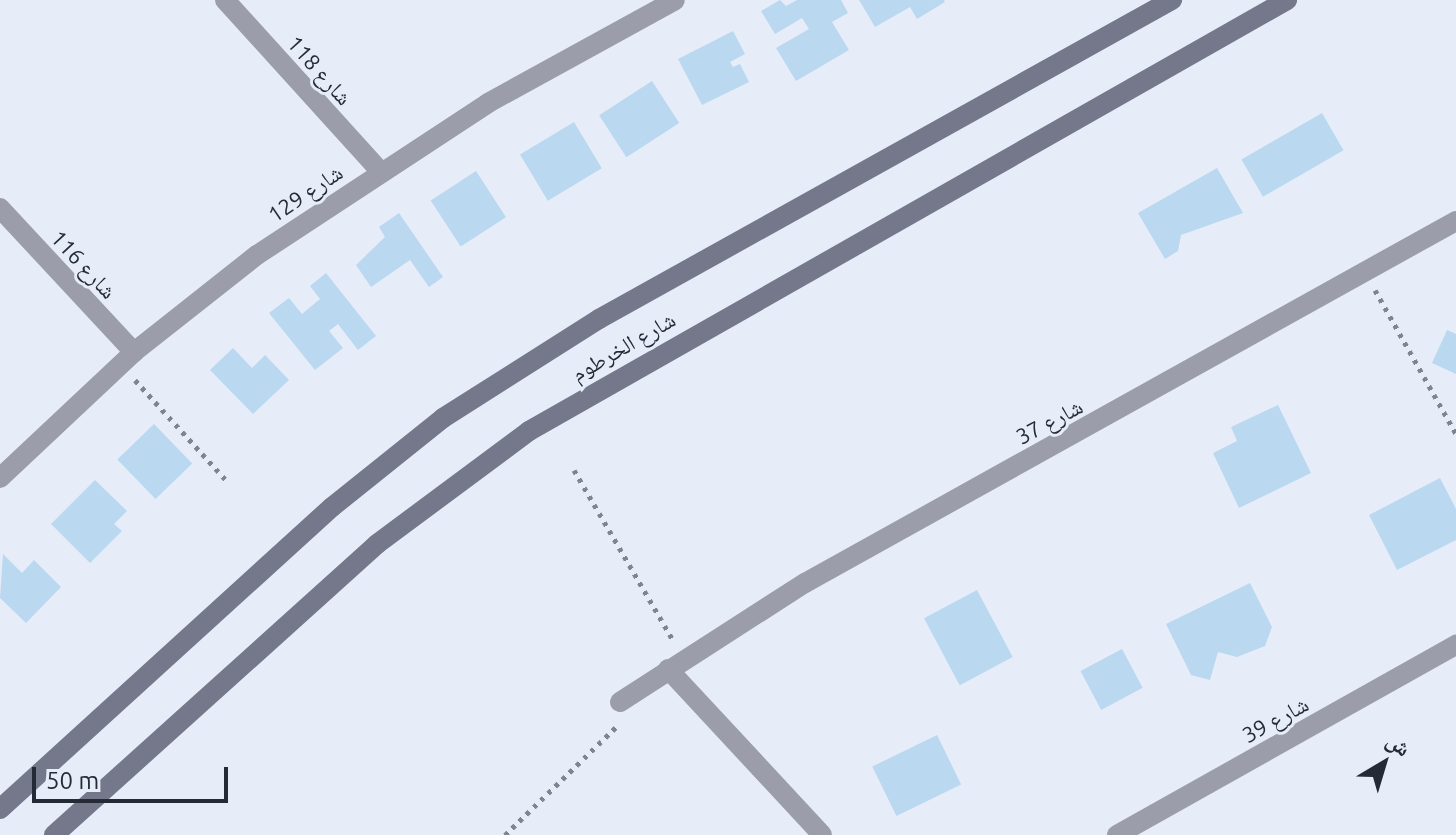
<!DOCTYPE html>
<meta charset="utf-8">
<style>
body{margin:0}
#map{position:relative;width:1456px;height:835px;overflow:hidden;background:#e6edf9;font-family:Ubuntu,"Noto Naskh Arabic",sans-serif}
div>[style]{position:absolute}
.building>*{inset:0;background:#bad8ef;transform-origin:0 0}
.path>*{height:5px;margin-top:-2.5px;transform-origin:0;background:repeating-linear-gradient(90deg,#7e8590 0 4px,transparent 0 10px)}
.minor>*{height:20px;margin:-10px;padding:0 10px;transform-origin:10px;border-radius:10px;background:#9c9dab}
.secondary>*{height:20px;margin:-10px;padding:0 10px;transform-origin:10px;border-radius:10px;background:#75778b}
span{translate:-50% -50%;white-space:nowrap;text-align:center;line-height:1.15;-webkit-text-stroke:6px #e6edf9;paint-order:stroke}
.street-label{font-size:22px;color:#242b36}
.north{position:absolute;left:1344px;top:723px;width:80px;height:80px;-webkit-text-stroke:6px #e6edf9;paint-order:stroke;rotate:38deg;font-size:22px;font-weight:700;line-height:32px;text-align:center;color:#242b36}
.north::after{content:'';display:block;margin:auto;width:28px;height:36px;background:#242b36;clip-path:polygon(50% 0,100% 100%,50% 72%,0 100%)}
.scale{position:absolute;left:32px;top:767px;width:196px;height:36px;box-sizing:border-box;border:4px solid #242b36;border-top:0;padding-left:10px;font-size:24px;line-height:28px;white-space:nowrap;color:#242b36;-webkit-text-stroke:6px #e6edf9;paint-order:stroke}
</style>
<div id="map">
<div class="building">
<i style="clip-path:polygon(780px 0,786px 6px,797px 0,841px 0,848px 13px,832px 22px,849px 50px,796px 81px,776px 48px,809px 29px,802px 18px,775px 34px,761px 11px)"></i>
<i style="clip-path:polygon(859px 0,944px 0,945px 2px,917px 19px,910px 7px,875px 27px)"></i>
<i style="clip-path:polygon(733px 31px,745px 54px,730px 62px,733px 67px,740px 64px,749px 82px,702px 105px,678px 59px)"></i>
<i style="left:652px;top:81px;width:50px;height:63px;rotate:57deg"></i>
<i style="left:1322px;top:113px;width:43px;height:93px;rotate:60deg"></i>
<i style="left:574px;top:122px;width:54px;height:63px;rotate:59deg"></i>
<i style="clip-path:polygon(1217px 168px,1243px 213px,1181px 235px,1178px 251px,1165px 259px,1138px 213px)"></i>
<i style="left:476px;top:171px;width:55px;height:54px;rotate:57deg"></i>
<i style="clip-path:polygon(399px 213px,443px 277px,429px 287px,410px 260px,371px 287px,356px 265px,385px 237px,379px 227px)"></i>
<i style="clip-path:polygon(326px 273px,376px 336px,358px 350px,338px 324px,329px 331px,343px 348px,315px 370px,269px 313px,289px 298px,302px 314px,320px 299px,310px 286px)"></i>
<i style="clip-path:polygon(1447px 330px,1456px 334px,1456px 374px,1432px 363px)"></i>
<i style="clip-path:polygon(233px 348px,252px 368px,265px 355px,289px 380px,253px 414px,210px 370px)"></i>
<i style="clip-path:polygon(1278px 405px,1311px 473px,1239px 508px,1213px 453px,1237px 441px,1231px 427px)"></i>
<i style="left:154px;top:424px;width:55px;height:51px;rotate:46deg"></i>
<i style="clip-path:polygon(1440px 478px,1456px 509px,1456px 540px,1397px 570px,1369px 515px)"></i>
<i style="clip-path:polygon(95px 480px,127px 511px,114px 524px,122px 531px,90px 563px,51px 524px)"></i>
<i style="clip-path:polygon(3px 554px,22px 573px,34px 560px,61px 587px,26px 623px,0 598px)"></i>
<i style="clip-path:polygon(1250px 583px,1272px 627px,1265px 646px,1237px 657px,1218px 652px,1210px 680px,1191px 675px,1166px 624px)"></i>
<i style="left:977px;top:590px;width:76px;height:60px;rotate:62deg"></i>
<i style="left:1122px;top:649px;width:44px;height:47px;rotate:62deg"></i>
<i style="left:937px;top:735px;width:55px;height:72px;rotate:64deg"></i>
</div>
<div class="path">
<i style="left:1375px;top:290px;width:165px;rotate:60.6deg"></i>
<i style="left:135px;top:380px;width:137px;rotate:47.7deg"></i>
<i style="left:574px;top:470px;width:199px;rotate:59.8deg"></i>
<i style="left:505px;top:835px;width:159px;rotate:-44.2deg"></i>
</div>
<div class="minor">
<i style="left:225px;top:0;width:231px;rotate:47.8deg"></i>
<i style="left:0;top:208px;width:197px;rotate:47.1deg"></i>
<i style="left:0;top:478px;width:184px;rotate:-43.2deg"></i>
<i style="left:134px;top:352px;width:157px;rotate:-38.3deg"></i>
<i style="left:257px;top:255px;width:277px;rotate:-33.3deg"></i>
<i style="left:488px;top:103px;width:213px;rotate:-28.8deg"></i>
<i style="left:668px;top:669px;width:226px;rotate:47.1deg"></i>
<i style="left:620px;top:702px;width:220px;rotate:-32.8deg"></i>
<i style="left:805px;top:583px;width:745px;rotate:-29.08deg"></i>
<i style="left:1117px;top:835px;width:389px;rotate:-29.3deg"></i>
</div>
<div class="secondary">
<i style="left:0;top:809px;width:449px;rotate:-42.3deg"></i>
<i style="left:332px;top:507px;width:142px;rotate:-38.7deg"></i>
<i style="left:443px;top:418px;width:185px;rotate:-32.4deg"></i>
<i style="left:599px;top:319px;width:656px;rotate:-29.11deg"></i>
<i style="left:54px;top:835px;width:435px;rotate:-42deg"></i>
<i style="left:377px;top:544px;width:189px;rotate:-36.6deg"></i>
<i style="left:529px;top:431px;width:872px;rotate:-29.62deg"></i>
</div>
<div class="street-label">
<span style="left:320px;top:70px;rotate:48deg">شارع 118</span>
<span style="left:305px;top:193px;rotate:-34deg">شارع 129</span>
<span style="left:84px;top:264px;rotate:47deg">شارع 116</span>
<span style="left:623px;top:346px;rotate:-30deg">شارع الخرطوم</span>
<span style="left:1049px;top:421px;rotate:-28deg">شارع 37</span>
<span style="left:1275px;top:719px;rotate:-29deg">شارع 39</span>
</div>
<div class="north">ش</div>
<div class="scale">50 m</div>
</div>
